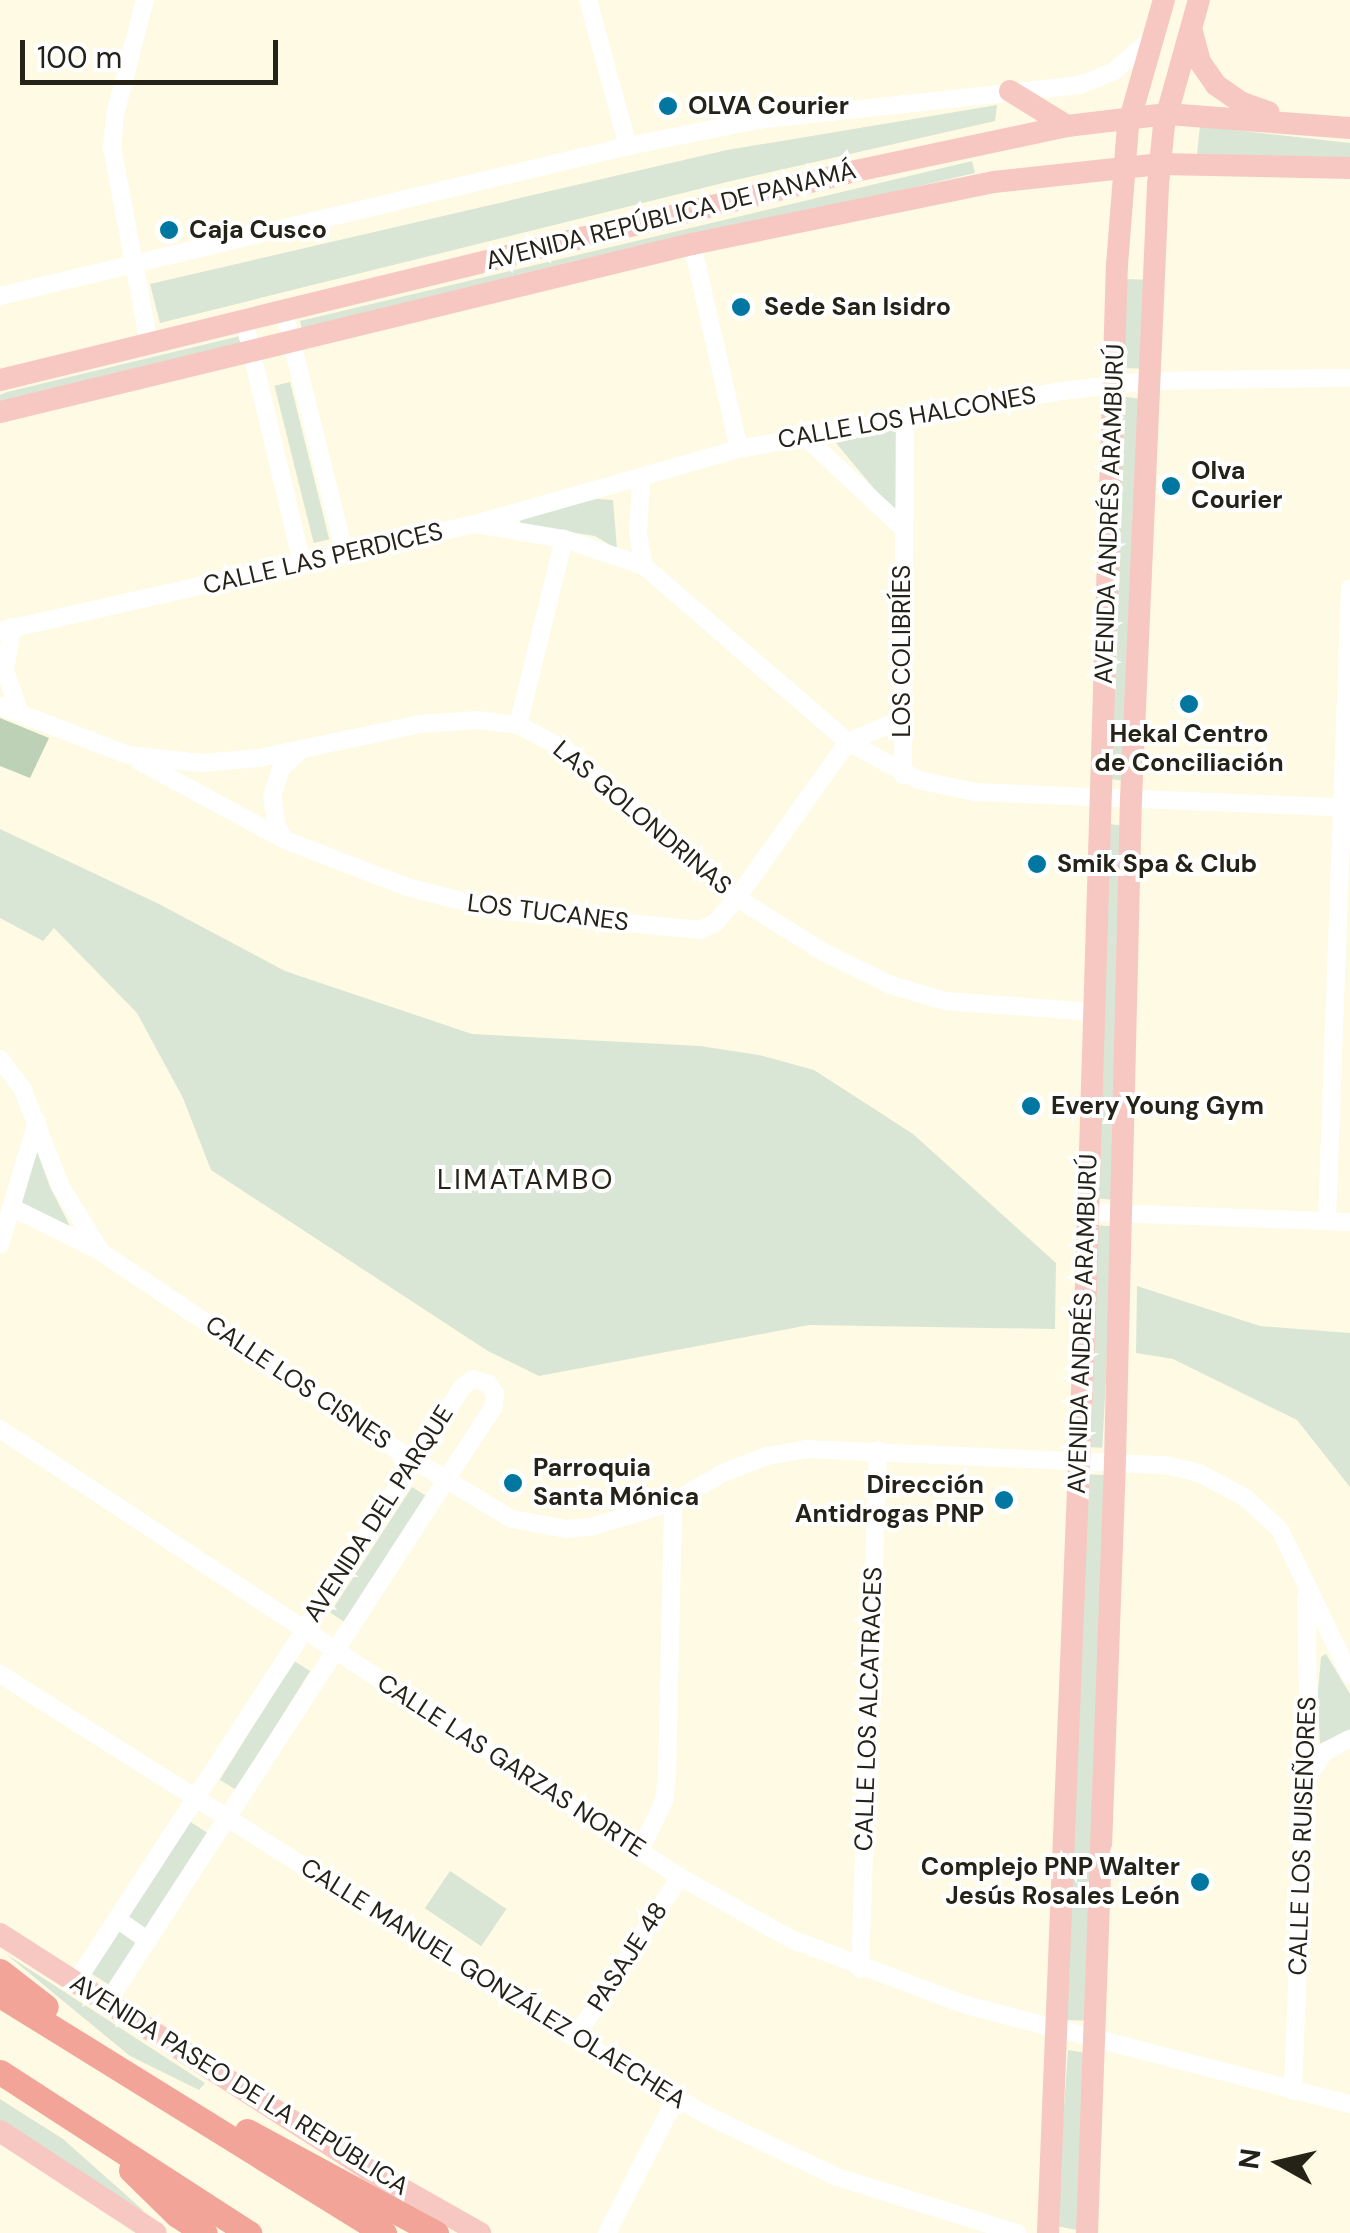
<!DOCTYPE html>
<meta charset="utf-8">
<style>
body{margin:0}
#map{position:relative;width:1350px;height:2233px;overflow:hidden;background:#fffae3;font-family:"DM Sans",sans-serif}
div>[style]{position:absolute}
.green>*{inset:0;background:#d9e6d5;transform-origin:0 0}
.forest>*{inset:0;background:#bcd1b6}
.minor>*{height:18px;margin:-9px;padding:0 9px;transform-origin:9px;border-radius:9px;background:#fff}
.major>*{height:22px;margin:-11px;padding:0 11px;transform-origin:11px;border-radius:11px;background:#f7c8c1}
.highway>*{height:25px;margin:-12.5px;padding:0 12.5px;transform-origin:12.5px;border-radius:12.5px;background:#f1a497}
.dots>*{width:28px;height:28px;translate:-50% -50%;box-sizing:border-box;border:5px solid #fff;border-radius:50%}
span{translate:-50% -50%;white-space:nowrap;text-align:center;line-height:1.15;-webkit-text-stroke:8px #fff;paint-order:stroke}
.poi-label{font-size:25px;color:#252218;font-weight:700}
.left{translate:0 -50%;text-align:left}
.right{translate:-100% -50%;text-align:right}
.street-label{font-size:25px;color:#252218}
.neighbourhood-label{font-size:28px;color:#252218;letter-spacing:2.5px}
.north{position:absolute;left:1230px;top:2113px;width:100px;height:100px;-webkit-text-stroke:8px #fff;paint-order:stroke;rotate:278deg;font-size:28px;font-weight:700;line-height:40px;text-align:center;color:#252218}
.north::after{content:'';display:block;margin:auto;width:35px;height:45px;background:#252218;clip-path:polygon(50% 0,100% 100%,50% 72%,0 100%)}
.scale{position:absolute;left:20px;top:40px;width:258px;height:45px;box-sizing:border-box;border:5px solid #252218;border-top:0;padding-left:12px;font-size:30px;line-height:35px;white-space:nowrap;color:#252218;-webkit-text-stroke:8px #fff;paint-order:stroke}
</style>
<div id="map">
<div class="green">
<i style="clip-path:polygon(997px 105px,995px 121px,727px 182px,160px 323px,150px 284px,727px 150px)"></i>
<i style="clip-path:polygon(1200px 126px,1350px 143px,1350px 162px,1197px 154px)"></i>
<i style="clip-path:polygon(972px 161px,975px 173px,302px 330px,300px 321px)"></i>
<i style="left:1125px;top:279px;width:23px;height:89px;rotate:2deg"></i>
<i style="clip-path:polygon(240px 336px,241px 346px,0 404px,0 395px,7px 392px)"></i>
<i style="left:290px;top:382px;width:162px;height:16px;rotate:76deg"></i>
<i style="clip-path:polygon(1119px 396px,1141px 399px,1127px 781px,1108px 779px)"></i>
<i style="clip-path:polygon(898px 428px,898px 508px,891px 509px,836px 443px)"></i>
<i style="clip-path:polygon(596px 499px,613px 500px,617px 549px,595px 536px,519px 524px,523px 516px)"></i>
<i style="clip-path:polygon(1104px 823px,1123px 826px,1115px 1200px,1092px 1198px)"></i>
<i style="clip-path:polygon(0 829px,157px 903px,285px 971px,472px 1034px,700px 1046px,759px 1055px,814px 1070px,913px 1134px,1056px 1263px,1055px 1329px,809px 1325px,539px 1376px,488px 1351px,211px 1170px,183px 1098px,137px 1013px,54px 928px,43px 941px,0 918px)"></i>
<i style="clip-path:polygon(35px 1146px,50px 1187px,70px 1226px,17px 1206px)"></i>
<i style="left:1092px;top:1225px;width:22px;height:222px;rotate:3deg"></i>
<i style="clip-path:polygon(1137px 1286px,1260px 1326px,1350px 1333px,1350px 1487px,1297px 1420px,1173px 1359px,1136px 1353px)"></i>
<i style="left:1106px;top:1475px;width:546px;height:22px;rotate:92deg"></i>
<i style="left:412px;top:1487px;width:24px;height:150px;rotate:33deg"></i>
<i style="clip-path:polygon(1326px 1654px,1350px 1694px,1350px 1731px,1320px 1747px,1318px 1692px,1321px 1657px)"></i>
<i style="left:294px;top:1661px;width:19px;height:140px;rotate:32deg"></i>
<i style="left:189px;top:1821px;width:24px;height:181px;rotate:33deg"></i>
<i style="left:450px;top:1871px;width:68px;height:45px;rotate:34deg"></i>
<i style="clip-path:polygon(6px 1954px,205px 2083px,199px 2090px,130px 2056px)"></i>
<i style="clip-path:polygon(1068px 2050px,1086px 2053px,1077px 2230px,1056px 2226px)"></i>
<i style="clip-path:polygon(0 2099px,63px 2139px,144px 2211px,126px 2207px,0 2124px)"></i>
</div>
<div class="forest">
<i style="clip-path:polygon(0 718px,49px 738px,30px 778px,0 766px)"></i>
</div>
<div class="minor">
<i style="left:145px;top:0;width:118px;rotate:104.7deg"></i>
<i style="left:115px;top:114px;width:33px;rotate:95deg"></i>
<i style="left:112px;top:147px;width:199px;rotate:79.3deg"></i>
<i style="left:588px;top:0;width:151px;rotate:74.7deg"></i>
<i style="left:692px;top:244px;width:210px;rotate:77.1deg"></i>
<i style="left:0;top:296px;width:646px;rotate:-13.43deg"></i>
<i style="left:628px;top:146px;width:133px;rotate:-11.3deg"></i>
<i style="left:758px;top:120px;width:324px;rotate:-6.2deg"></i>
<i style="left:1080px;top:85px;width:37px;rotate:-22deg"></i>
<i style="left:1114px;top:71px;width:50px;rotate:-41deg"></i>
<i style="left:284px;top:311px;width:251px;rotate:75.9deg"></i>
<i style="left:244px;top:320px;width:251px;rotate:76.6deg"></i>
<i style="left:804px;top:436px;width:134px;rotate:42.9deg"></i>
<i style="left:641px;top:481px;width:52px;rotate:93.3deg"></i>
<i style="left:638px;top:533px;width:34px;rotate:80deg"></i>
<i style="left:482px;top:522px;width:267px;rotate:-15.9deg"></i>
<i style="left:739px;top:449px;width:328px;rotate:-10.2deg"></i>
<i style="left:1062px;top:391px;width:87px;rotate:-6.6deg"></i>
<i style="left:1148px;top:381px;width:202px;rotate:-0.9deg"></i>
<i style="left:12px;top:627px;width:45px;rotate:99deg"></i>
<i style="left:5px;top:671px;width:45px;rotate:70.3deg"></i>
<i style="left:0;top:631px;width:487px;rotate:-12.7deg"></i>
<i style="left:475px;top:524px;width:90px;rotate:9.6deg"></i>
<i style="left:564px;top:539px;width:84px;rotate:18.6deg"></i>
<i style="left:644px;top:566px;width:269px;rotate:40.8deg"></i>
<i style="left:848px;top:742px;width:81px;rotate:28.2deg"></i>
<i style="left:919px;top:780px;width:57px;rotate:12.1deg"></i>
<i style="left:975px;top:792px;width:375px;rotate:2.4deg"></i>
<i style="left:0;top:706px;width:137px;rotate:20.9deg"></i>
<i style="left:128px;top:755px;width:74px;rotate:6.2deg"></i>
<i style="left:202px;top:763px;width:57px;rotate:-5deg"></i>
<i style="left:259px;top:758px;width:165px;rotate:-11.9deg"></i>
<i style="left:420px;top:724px;width:57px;rotate:-4deg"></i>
<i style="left:477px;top:720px;width:41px;rotate:7deg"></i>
<i style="left:518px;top:725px;width:56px;rotate:27.5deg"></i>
<i style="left:568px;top:751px;width:224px;rotate:41deg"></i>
<i style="left:737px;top:898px;width:104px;rotate:32deg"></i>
<i style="left:825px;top:953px;width:73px;rotate:25.9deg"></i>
<i style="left:891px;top:985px;width:56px;rotate:16.5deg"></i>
<i style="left:945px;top:1001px;width:150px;rotate:4.2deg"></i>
<i style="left:518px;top:725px;width:192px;rotate:-76.1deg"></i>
<i style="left:139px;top:761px;width:166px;rotate:28.4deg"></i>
<i style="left:285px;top:840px;width:131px;rotate:21.1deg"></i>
<i style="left:407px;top:887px;width:98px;rotate:14.2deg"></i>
<i style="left:502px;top:911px;width:199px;rotate:5.5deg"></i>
<i style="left:700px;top:930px;width:17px;rotate:-25deg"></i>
<i style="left:715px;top:923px;width:33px;rotate:-49deg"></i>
<i style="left:737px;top:898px;width:191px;rotate:-54.6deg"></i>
<i style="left:848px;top:742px;width:59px;rotate:-23.1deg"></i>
<i style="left:903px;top:775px;width:358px;rotate:-89.7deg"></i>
<i style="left:285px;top:840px;width:15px;rotate:-122deg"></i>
<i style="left:277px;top:827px;width:30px;rotate:-99deg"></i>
<i style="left:272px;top:797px;width:29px;rotate:-72deg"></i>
<i style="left:281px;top:769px;width:30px;rotate:-44deg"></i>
<i style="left:0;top:1059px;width:39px;rotate:53deg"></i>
<i style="left:23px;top:1090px;width:104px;rotate:68.6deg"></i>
<i style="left:61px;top:1187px;width:76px;rotate:58.4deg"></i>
<i style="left:101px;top:1252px;width:350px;rotate:33.8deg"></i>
<i style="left:392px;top:1447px;width:140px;rotate:31deg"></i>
<i style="left:512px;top:1519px;width:55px;rotate:10.5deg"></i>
<i style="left:566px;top:1529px;width:25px;rotate:-5deg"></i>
<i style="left:591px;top:1527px;width:86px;rotate:-17deg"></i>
<i style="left:673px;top:1502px;width:58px;rotate:-30.1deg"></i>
<i style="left:723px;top:1473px;width:47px;rotate:-21.1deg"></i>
<i style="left:767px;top:1456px;width:40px;rotate:-10deg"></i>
<i style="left:806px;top:1449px;width:359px;rotate:2.6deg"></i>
<i style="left:1165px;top:1465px;width:35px;rotate:13deg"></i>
<i style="left:1199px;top:1473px;width:53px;rotate:28deg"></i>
<i style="left:1246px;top:1498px;width:47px;rotate:43.3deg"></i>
<i style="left:1280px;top:1530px;width:161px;rotate:64.2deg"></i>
<i style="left:11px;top:1207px;width:99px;rotate:26.3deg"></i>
<i style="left:1088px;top:1212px;width:262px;rotate:2.2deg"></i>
<i style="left:1327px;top:1221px;width:633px;rotate:-87.92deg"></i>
<i style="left:0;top:1245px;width:129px;rotate:-73.4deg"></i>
<i style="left:0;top:1429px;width:814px;rotate:33.38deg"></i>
<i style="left:680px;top:1877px;width:127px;rotate:29.2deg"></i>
<i style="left:791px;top:1939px;width:187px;rotate:20.7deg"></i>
<i style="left:966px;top:2005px;width:397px;rotate:14.5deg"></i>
<i style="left:0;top:1674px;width:681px;rotate:32.34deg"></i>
<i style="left:575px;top:2038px;width:152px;rotate:30.4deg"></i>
<i style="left:706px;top:2115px;width:145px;rotate:25.3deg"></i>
<i style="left:837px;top:2177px;width:189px;rotate:17.3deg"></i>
<i style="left:1308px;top:1777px;width:30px;rotate:-57deg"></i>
<i style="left:1324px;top:1752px;width:29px;rotate:-27deg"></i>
<i style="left:640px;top:1851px;width:55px;rotate:-64.4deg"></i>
<i style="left:664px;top:1801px;width:27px;rotate:-84deg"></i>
<i style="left:667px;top:1774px;width:272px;rotate:-88.7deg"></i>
<i style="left:117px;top:1919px;width:38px;rotate:35deg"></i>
<i style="left:860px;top:1969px;width:519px;rotate:-88.01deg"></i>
<i style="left:76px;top:1982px;width:711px;rotate:-57deg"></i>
<i style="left:463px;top:1386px;width:12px;rotate:-35deg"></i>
<i style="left:473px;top:1379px;width:17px;rotate:17deg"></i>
<i style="left:489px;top:1384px;width:12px;rotate:59deg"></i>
<i style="left:495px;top:1394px;width:12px;rotate:95deg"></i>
<i style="left:494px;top:1406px;width:711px;rotate:122.95deg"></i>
<i style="left:575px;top:2038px;width:192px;rotate:-56.9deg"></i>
<i style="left:1293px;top:2091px;width:399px;rotate:-87.8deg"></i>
<i style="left:1308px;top:1692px;width:95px;rotate:-91.2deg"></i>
<i style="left:607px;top:2233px;width:152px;rotate:-62.9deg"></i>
</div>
<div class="major">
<i style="left:1192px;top:32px;width:31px;rotate:75deg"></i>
<i style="left:1200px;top:62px;width:28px;rotate:55deg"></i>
<i style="left:1216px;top:85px;width:32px;rotate:35deg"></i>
<i style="left:1242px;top:103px;width:28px;rotate:19deg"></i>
<i style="left:1010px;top:91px;width:67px;rotate:31.6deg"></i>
<i style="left:0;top:380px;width:876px;rotate:-13.73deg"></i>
<i style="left:851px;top:172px;width:221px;rotate:-12deg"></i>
<i style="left:1067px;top:126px;width:101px;rotate:-6.8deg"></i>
<i style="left:1167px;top:114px;width:184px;rotate:4.4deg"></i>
<i style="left:0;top:412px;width:712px;rotate:-13.65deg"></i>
<i style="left:692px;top:244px;width:308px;rotate:-11.6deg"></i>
<i style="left:994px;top:182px;width:166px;rotate:-6.2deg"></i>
<i style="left:1159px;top:164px;width:191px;rotate:1.2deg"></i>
<i style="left:0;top:1934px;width:436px;rotate:32.6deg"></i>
<i style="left:367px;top:2169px;width:130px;rotate:29.5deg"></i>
<i style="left:0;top:2131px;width:186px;rotate:33.2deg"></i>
<i style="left:1048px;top:2233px;width:918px;rotate:-87.69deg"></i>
<i style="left:1085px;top:1316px;width:1051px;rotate:-88.26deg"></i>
<i style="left:1117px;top:265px;width:139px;rotate:-85.5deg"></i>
<i style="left:1128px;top:126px;width:131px;rotate:-74.1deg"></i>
<i style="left:1087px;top:2233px;width:773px;rotate:-87.92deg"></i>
<i style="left:1115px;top:1461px;width:662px;rotate:-88.62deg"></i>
<i style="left:1131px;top:799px;width:615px;rotate:-87.48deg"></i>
<i style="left:1158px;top:185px;width:60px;rotate:-84.3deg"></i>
<i style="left:1164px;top:125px;width:130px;rotate:-74.4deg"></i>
</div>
<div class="highway">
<i style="left:0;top:1971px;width:58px;rotate:38deg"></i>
<i style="left:0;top:1995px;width:452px;rotate:31.8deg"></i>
<i style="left:0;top:2072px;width:297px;rotate:32.9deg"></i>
<i style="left:247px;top:2131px;width:215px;rotate:28.4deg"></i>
<i style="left:131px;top:2170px;width:64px;rotate:44.4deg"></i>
<i style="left:177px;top:2215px;width:33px;rotate:33deg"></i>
</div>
<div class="dots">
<i style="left:668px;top:106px;background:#0077a0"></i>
<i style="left:169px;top:230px;background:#0077a0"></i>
<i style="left:741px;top:307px;background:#0077a0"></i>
<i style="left:1171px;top:486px;background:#0077a0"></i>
<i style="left:1189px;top:704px;background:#0077a0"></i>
<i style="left:1037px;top:864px;background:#0077a0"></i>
<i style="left:1031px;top:1106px;background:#0077a0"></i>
<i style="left:513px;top:1483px;background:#0077a0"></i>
<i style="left:1004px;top:1500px;background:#0077a0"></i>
<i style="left:1200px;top:1882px;background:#0077a0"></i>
</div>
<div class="poi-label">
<span class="left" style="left:688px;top:106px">OLVA Courier</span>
<span class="left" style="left:189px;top:230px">Caja Cusco</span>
<span class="left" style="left:764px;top:307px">Sede San Isidro</span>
<span class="left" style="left:1191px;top:486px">Olva<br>Courier</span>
<span style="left:1189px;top:749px">Hekal Centro<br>de Conciliación</span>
<span class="left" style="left:1057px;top:864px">Smik Spa &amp; Club</span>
<span class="left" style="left:1051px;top:1106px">Every Young Gym</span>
<span class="left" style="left:533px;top:1483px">Parroquia<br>Santa Mónica</span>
<span class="right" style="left:984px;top:1500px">Dirección<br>Antidrogas PNP</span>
<span class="right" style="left:1180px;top:1882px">Complejo PNP Walter<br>Jesús Rosales León</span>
</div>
<div class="street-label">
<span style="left:671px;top:216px;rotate:-14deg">AVENIDA REPÚBLICA DE PANAMÁ</span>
<span style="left:907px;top:418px;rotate:-10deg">CALLE LOS HALCONES</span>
<span style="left:1110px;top:514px;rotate:-88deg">AVENIDA ANDRÉS ARAMBURÚ</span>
<span style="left:323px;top:559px;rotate:-13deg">CALLE LAS PERDICES</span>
<span style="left:902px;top:651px;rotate:-90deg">LOS COLIBRÍES</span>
<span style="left:642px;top:818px;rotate:40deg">LAS GOLONDRINAS</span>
<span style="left:548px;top:913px;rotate:7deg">LOS TUCANES</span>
<span style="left:1083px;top:1324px;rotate:-88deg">AVENIDA ANDRÉS ARAMBURÚ</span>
<span style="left:298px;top:1383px;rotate:34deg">CALLE LOS CISNES</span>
<span style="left:379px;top:1514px;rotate:-57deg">AVENIDA DEL PARQUE</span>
<span style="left:869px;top:1709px;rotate:-88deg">CALLE LOS ALCATRACES</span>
<span style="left:511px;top:1766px;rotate:33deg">CALLE LAS GARZAS NORTE</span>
<span style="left:1303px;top:1836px;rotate:-88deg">CALLE LOS RUISEÑORES</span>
<span style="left:628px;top:1957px;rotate:-57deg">PASAJE 48</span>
<span style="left:493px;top:1984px;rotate:32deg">CALLE MANUEL GONZÁLEZ OLAECHEA</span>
<span style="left:239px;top:2085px;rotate:32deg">AVENIDA PASEO DE LA REPÚBLICA</span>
</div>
<div class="neighbourhood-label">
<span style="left:526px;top:1180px">LIMATAMBO</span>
</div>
<div class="north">N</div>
<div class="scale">100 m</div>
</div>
